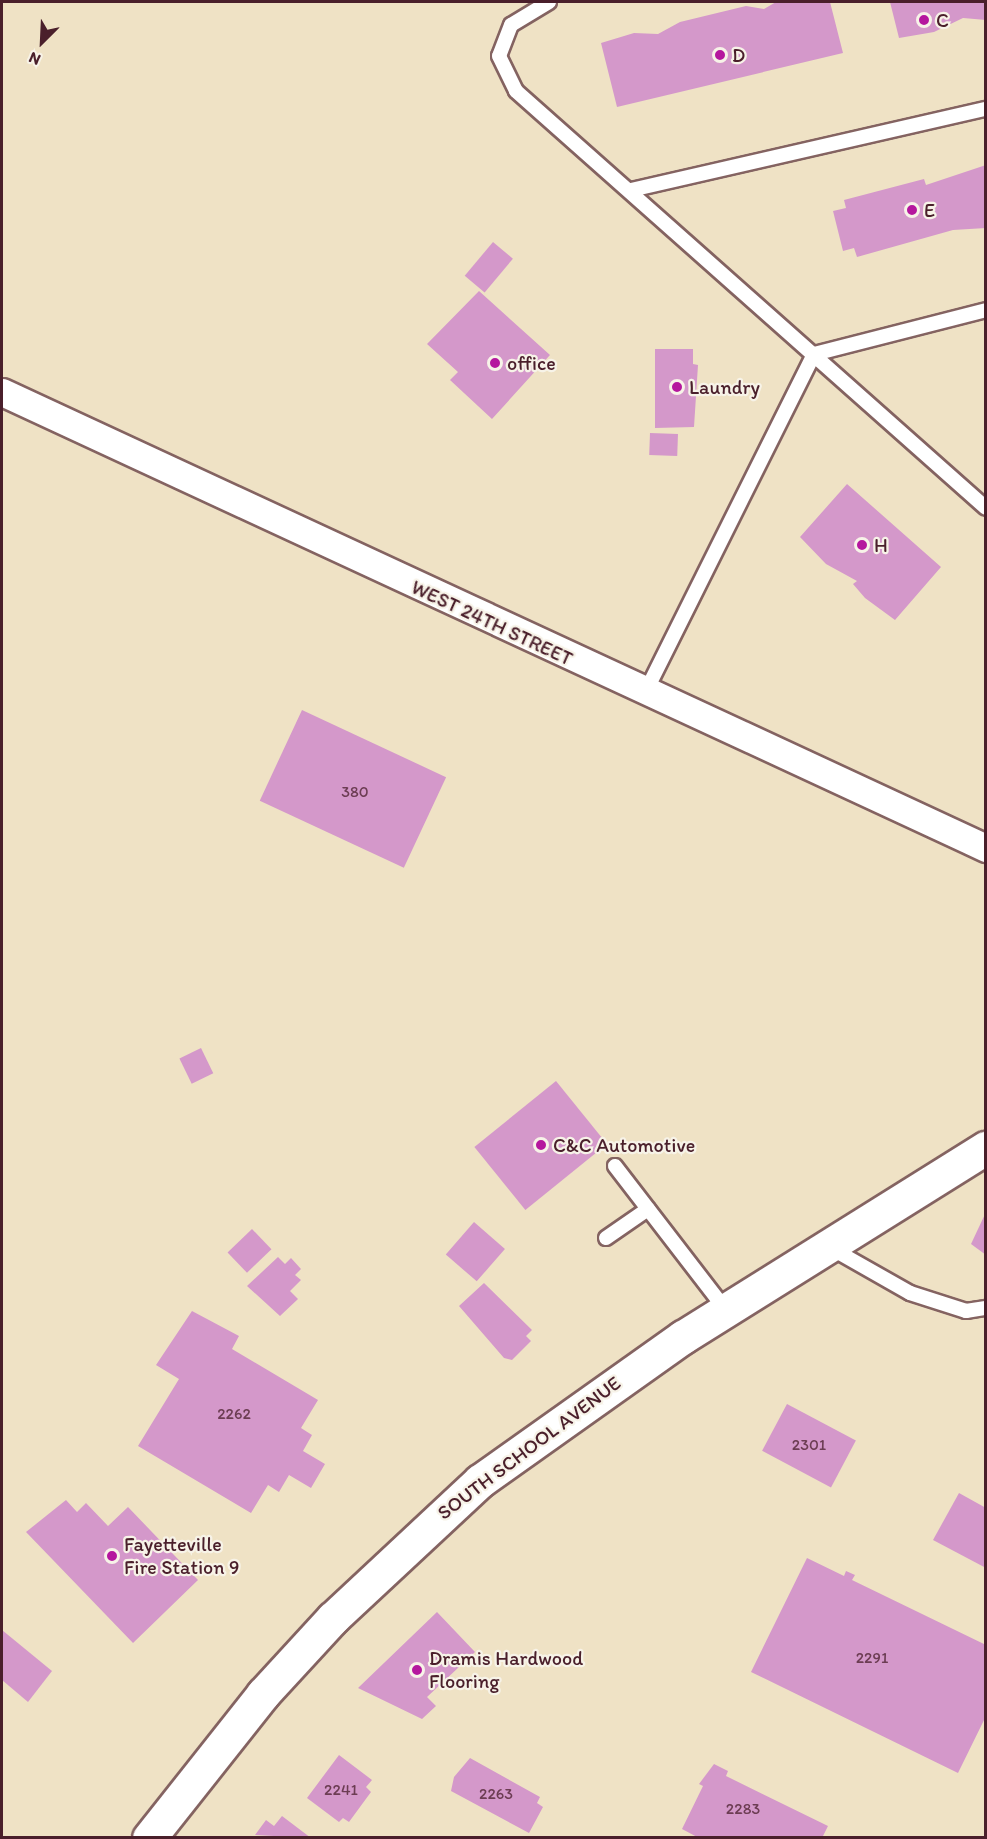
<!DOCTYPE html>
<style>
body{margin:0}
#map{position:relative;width:987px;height:1839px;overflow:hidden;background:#efe2c5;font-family:Itim,sans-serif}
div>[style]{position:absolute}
.building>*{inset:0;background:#d498ca;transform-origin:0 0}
.roads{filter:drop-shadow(2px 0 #846361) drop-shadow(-2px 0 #846361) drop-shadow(0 2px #846361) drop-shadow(0 -2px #846361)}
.lane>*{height:14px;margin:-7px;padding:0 7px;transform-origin:7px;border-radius:7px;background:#fff}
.street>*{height:27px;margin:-13.5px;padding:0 13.5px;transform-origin:13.5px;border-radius:13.5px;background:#fff}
.primary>*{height:33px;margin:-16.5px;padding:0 16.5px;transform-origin:16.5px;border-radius:16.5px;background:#fff}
.dots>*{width:16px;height:16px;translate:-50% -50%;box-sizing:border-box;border:3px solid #f7f3e8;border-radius:50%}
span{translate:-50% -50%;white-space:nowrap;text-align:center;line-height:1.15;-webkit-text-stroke:4.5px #f7f3e8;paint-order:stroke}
.number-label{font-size:16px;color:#6c3d53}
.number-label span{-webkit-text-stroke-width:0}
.poi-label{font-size:20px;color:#4a1f2b}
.left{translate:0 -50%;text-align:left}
.street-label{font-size:20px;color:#4a1f2b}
.frame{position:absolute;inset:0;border:3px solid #4a1f2b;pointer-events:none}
.north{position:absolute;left:12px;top:12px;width:60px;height:60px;-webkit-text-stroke:4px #f7f3e8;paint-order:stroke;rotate:204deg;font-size:16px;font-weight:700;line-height:24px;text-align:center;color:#4a1f2b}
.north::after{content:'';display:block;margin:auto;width:21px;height:27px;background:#4a1f2b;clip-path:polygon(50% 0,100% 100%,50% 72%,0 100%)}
</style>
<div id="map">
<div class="building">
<i style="clip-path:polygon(776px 2px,830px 2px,843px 53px,617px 107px,601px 43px,634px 33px,658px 34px,680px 22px,746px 6px,764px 9px)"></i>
<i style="clip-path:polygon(890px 2px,986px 2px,986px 20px,963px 18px,934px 32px,899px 38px)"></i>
<i style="clip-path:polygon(986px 165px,986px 228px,953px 230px,857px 257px,854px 248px,843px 251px,833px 211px,846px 208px,844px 200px,924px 179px,926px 185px)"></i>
<i style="left:493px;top:242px;width:26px;height:44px;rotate:40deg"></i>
<i style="clip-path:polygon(479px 291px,550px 355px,492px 419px,450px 380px,458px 372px,427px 344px)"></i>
<i style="clip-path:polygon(655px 349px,693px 349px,693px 364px,698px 365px,694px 427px,655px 428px)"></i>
<i style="left:650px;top:433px;width:28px;height:22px;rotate:2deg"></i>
<i style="clip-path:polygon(847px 484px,941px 567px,895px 620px,865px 598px,853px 584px,857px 581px,826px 564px,800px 537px)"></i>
<i style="left:302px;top:710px;width:159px;height:100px;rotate:25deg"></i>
<i style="left:201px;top:1048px;width:28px;height:24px;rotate:64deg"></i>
<i style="left:556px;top:1081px;width:81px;height:105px;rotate:51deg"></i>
<i style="clip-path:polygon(986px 1212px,986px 1255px,971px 1244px)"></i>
<i style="left:474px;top:1222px;width:41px;height:43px;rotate:41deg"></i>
<i style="left:252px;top:1229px;width:28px;height:34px;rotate:46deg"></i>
<i style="clip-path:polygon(278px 1257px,285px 1264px,291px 1258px,301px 1269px,295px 1275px,301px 1280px,290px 1291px,298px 1299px,280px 1316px,247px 1286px)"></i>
<i style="clip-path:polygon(484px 1283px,532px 1330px,526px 1336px,531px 1341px,512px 1360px,504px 1358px,459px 1306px)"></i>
<i style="clip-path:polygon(192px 1311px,239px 1336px,232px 1349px,318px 1400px,301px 1428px,312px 1435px,303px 1451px,325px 1464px,311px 1488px,289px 1475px,279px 1492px,268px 1485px,251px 1513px,138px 1446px,179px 1379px,156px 1365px)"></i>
<i style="left:787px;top:1404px;width:78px;height:53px;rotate:28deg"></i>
<i style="clip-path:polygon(959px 1493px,986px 1508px,986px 1568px,933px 1540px)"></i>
<i style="clip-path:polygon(66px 1500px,77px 1512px,86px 1503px,108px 1526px,128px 1507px,198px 1580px,133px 1643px,26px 1532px)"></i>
<i style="clip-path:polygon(807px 1558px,844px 1576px,846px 1571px,855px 1575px,852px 1580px,986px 1645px,986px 1716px,958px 1773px,751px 1672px)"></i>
<i style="clip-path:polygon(437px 1612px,475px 1652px,427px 1697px,436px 1706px,422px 1719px,358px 1688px)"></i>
<i style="clip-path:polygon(2px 1630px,52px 1671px,28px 1702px,2px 1680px)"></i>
<i style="clip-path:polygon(339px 1755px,372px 1780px,366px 1787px,371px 1792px,349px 1822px,343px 1818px,339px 1822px,307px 1798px)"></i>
<i style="clip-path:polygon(470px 1758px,540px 1797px,537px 1803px,543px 1807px,529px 1833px,451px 1791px,454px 1777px)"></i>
<i style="clip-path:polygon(714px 1764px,728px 1771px,726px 1776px,828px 1826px,822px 1838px,699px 1838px,682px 1829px,703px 1786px,699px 1784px)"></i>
<i style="clip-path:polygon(282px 1816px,311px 1838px,255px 1835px,266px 1820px,274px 1826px)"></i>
</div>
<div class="roads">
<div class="lane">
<i style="left:549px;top:2px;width:44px;rotate:148.8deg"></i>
<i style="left:511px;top:25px;width:33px;rotate:111deg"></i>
<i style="left:499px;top:56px;width:39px;rotate:64deg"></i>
<i style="left:516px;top:91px;width:628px;rotate:41.58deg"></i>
<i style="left:631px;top:190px;width:364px;rotate:-12.9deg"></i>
<i style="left:644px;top:695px;width:381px;rotate:-63.5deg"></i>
<i style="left:814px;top:354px;width:178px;rotate:-14.3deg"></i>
<i style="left:615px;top:1166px;width:182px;rotate:52.4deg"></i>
<i style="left:606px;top:1238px;width:51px;rotate:-34.6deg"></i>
<i style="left:829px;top:1247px;width:93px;rotate:29.6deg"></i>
<i style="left:910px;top:1293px;width:59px;rotate:17.8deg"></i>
<i style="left:966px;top:1311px;width:20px;rotate:-9deg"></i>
</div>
<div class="street">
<i style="left:2px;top:392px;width:1085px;rotate:24.86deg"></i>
</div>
<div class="primary">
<i style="left:149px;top:1838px;width:184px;rotate:-51.6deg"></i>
<i style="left:263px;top:1694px;width:103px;rotate:-47.4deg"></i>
<i style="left:333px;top:1618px;width:201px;rotate:-43deg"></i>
<i style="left:480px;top:1481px;width:249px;rotate:-35.4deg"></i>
<i style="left:683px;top:1337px;width:357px;rotate:-32deg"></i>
</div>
</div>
<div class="dots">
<i style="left:924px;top:20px;background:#b5179e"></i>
<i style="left:720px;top:55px;background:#b5179e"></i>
<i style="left:912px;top:210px;background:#b5179e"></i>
<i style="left:495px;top:363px;background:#b5179e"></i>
<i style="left:677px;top:387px;background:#b5179e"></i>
<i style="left:862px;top:545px;background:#b5179e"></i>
<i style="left:541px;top:1145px;background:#b5179e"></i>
<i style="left:112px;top:1556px;background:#b5179e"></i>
<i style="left:417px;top:1670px;background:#b5179e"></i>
</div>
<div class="number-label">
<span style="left:355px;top:792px">380</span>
<span style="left:234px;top:1414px">2262</span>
<span style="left:809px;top:1445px">2301</span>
<span style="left:872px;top:1658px">2291</span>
<span style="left:341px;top:1790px">2241</span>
<span style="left:496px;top:1794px">2263</span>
<span style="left:743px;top:1809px">2283</span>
</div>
<div class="poi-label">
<span class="left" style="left:936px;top:20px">C</span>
<span class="left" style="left:732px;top:55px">D</span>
<span class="left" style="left:924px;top:210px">E</span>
<span class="left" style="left:507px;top:363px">office</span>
<span class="left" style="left:689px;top:387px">Laundry</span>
<span class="left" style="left:874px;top:545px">H</span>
<span class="left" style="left:553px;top:1145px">C&amp;C Automotive</span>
<span class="left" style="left:124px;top:1556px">Fayetteville<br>Fire Station 9</span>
<span class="left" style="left:429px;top:1670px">Dramis Hardwood<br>Flooring</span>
</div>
<div class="street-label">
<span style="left:492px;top:623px;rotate:25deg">WEST 24TH STREET</span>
<span style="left:529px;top:1448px;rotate:-37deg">SOUTH SCHOOL AVENUE</span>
</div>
<div class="frame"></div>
<div class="north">N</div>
</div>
